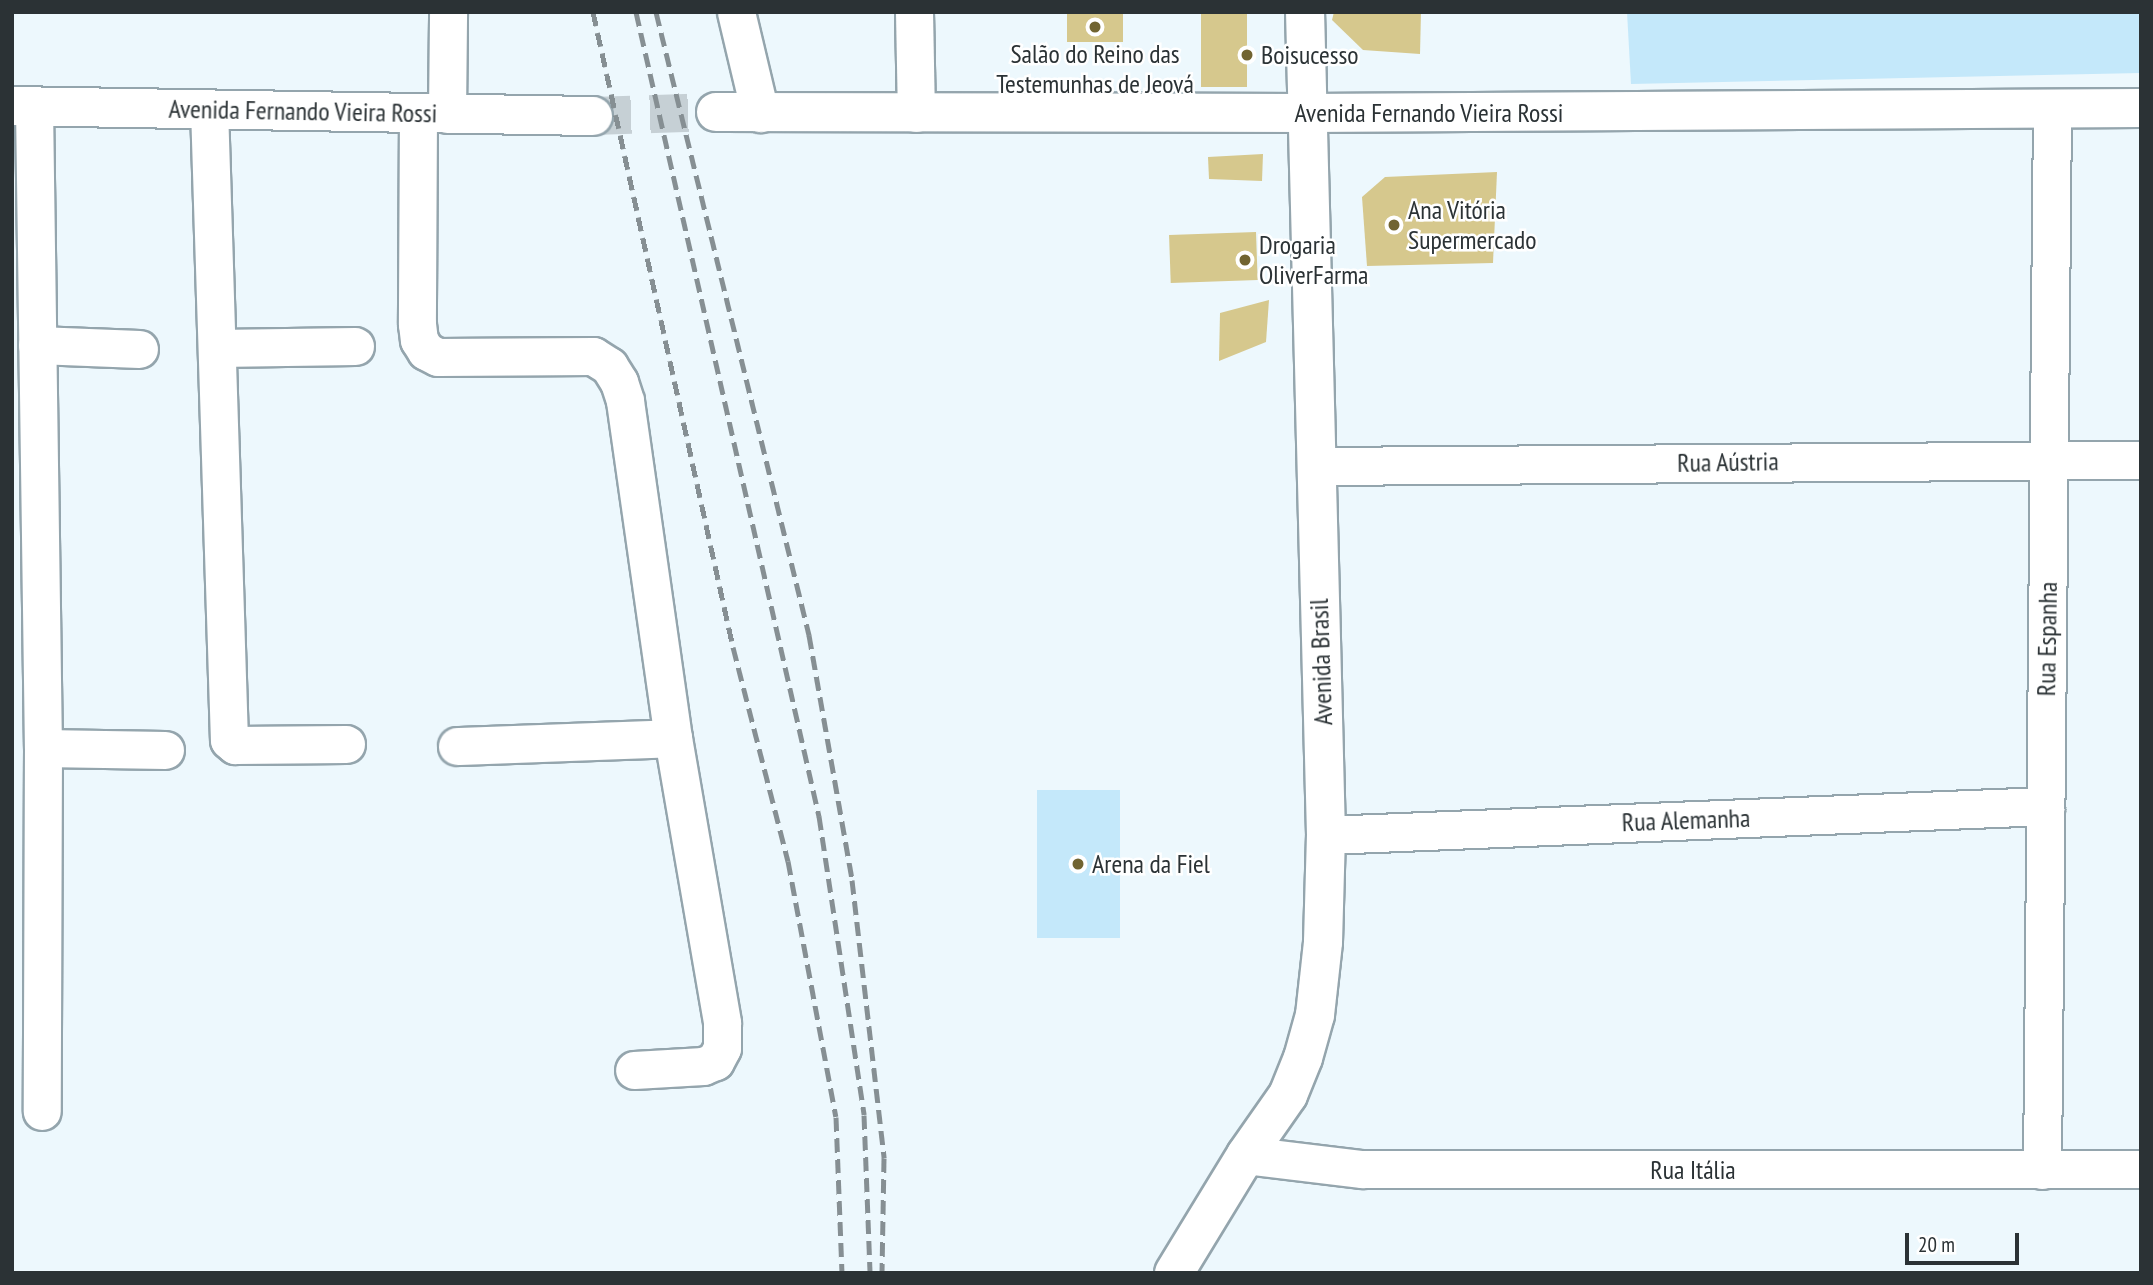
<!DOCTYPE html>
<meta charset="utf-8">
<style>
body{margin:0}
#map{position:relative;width:2153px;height:1285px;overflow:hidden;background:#edf8fd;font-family:"PT Sans Narrow",sans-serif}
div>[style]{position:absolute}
.green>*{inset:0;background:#c4e8fa;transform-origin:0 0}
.building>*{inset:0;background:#d6c88d;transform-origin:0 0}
.tertiary-tunnel>*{height:38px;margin-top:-19px;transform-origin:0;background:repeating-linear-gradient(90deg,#c6d0d5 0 38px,transparent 0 57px)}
.roads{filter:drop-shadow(2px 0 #94a5ad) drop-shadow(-2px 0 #94a5ad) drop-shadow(0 2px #94a5ad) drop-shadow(0 -2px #94a5ad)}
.minor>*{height:37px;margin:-18.5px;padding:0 18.5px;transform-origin:18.5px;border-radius:18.5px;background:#fff}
.tertiary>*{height:38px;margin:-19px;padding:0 19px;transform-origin:19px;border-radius:19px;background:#fff}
.rail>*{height:5px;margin-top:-2.5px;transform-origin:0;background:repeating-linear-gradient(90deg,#868f93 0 14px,transparent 0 21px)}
.dots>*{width:19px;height:19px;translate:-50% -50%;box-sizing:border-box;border:4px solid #fff;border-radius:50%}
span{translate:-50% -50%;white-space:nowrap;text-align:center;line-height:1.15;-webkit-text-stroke:5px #fff;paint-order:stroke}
.poi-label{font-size:26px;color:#2b3235}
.left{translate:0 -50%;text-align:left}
.street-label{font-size:26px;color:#2b3235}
.frame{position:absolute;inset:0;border:14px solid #2b3235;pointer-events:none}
.scale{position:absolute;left:1905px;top:1233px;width:114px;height:32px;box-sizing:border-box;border:4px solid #2b3235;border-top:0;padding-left:9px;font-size:21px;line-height:24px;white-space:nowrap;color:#2b3235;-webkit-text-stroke:5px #fff;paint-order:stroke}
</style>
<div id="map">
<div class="green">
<i style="clip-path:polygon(1627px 12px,2141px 12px,2141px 73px,1631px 84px)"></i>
<i style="left:1037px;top:790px;width:83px;height:148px"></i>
</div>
<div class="building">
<i style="left:1067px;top:12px;width:56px;height:30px"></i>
<i style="left:1201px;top:12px;width:46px;height:75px"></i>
<i style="clip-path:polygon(1334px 12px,1421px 12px,1420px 54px,1363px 50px,1332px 20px)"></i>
<i style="clip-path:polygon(1263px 154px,1262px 181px,1209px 179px,1208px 157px)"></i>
<i style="clip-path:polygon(1497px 172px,1493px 263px,1367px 266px,1362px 197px,1385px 177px)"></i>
<i style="left:1256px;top:232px;width:48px;height:87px;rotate:88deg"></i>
<i style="clip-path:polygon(1269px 300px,1266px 342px,1219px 361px,1220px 313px)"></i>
</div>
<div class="tertiary-tunnel">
<i style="left:593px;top:116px;width:123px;rotate:-1.9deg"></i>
</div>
<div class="roads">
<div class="minor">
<i style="left:736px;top:12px;width:104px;rotate:76.6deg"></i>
<i style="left:914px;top:12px;width:101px;rotate:88.9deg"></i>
<i style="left:34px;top:106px;width:642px;rotate:89.2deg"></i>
<i style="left:43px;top:748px;width:363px;rotate:90.2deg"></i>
<i style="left:209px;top:108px;width:632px;rotate:88.19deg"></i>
<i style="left:229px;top:740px;width:8px;rotate:40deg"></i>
<i style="left:235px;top:745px;width:111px;rotate:-0.5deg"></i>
<i style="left:418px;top:114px;width:210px;rotate:90.3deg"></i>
<i style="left:417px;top:324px;width:16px;rotate:83deg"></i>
<i style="left:419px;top:340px;width:13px;rotate:58deg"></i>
<i style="left:426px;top:351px;width:13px;rotate:27deg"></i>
<i style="left:438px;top:357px;width:155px;rotate:-0.4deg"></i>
<i style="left:593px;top:356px;width:19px;rotate:32deg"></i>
<i style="left:609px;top:366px;width:19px;rotate:58deg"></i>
<i style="left:619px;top:382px;width:20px;rotate:72deg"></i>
<i style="left:625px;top:401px;width:340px;rotate:81.9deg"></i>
<i style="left:673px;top:738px;width:289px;rotate:80.2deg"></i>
<i style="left:722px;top:1023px;width:25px;rotate:90deg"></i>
<i style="left:722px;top:1048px;width:15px;rotate:118deg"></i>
<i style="left:715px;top:1061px;width:13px;rotate:157deg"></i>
<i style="left:703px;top:1066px;width:69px;rotate:176.7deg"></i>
<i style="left:447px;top:114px;width:102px;rotate:-89.4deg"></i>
<i style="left:37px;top:345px;width:102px;rotate:2.2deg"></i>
<i style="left:217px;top:348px;width:138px;rotate:-0.8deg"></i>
<i style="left:1316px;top:466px;width:825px;rotate:-0.42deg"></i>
<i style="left:457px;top:746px;width:216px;rotate:-2.1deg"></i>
<i style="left:43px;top:748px;width:122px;rotate:0.9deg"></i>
<i style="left:1326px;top:835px;width:720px;rotate:-2.31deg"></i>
<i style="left:1246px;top:1155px;width:117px;rotate:6.9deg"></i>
<i style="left:1362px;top:1169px;width:779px"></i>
<i style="left:2042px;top:1170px;width:1061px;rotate:-89.46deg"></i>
</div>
<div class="tertiary">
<i style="left:12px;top:106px;width:581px;rotate:0.99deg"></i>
<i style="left:716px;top:112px;width:592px;rotate:0.1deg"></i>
<i style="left:1308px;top:113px;width:833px;rotate:-0.34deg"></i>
<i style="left:1174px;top:1273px;width:138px;rotate:-58.6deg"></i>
<i style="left:1246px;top:1155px;width:73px;rotate:-55deg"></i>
<i style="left:1288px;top:1095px;width:40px;rotate:-68deg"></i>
<i style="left:1303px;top:1058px;width:45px;rotate:-74.4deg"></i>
<i style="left:1315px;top:1015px;width:73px;rotate:-83.7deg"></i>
<i style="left:1323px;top:942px;width:107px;rotate:-88.4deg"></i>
<i style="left:1326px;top:835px;width:823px;rotate:-91.46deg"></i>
</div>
</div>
<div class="rail">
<i style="left:593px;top:12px;width:650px;rotate:77.57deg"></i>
<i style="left:733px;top:647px;width:221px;rotate:75.6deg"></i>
<i style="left:788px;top:861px;width:260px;rotate:79.4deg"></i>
<i style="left:836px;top:1117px;width:156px;rotate:87.8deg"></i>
<i style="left:636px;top:12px;width:825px;rotate:77.18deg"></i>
<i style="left:819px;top:816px;width:302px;rotate:81.4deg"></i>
<i style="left:864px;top:1115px;width:158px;rotate:87.8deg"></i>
<i style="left:656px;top:12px;width:642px;rotate:76.2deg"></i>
<i style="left:809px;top:635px;width:249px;rotate:80deg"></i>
<i style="left:852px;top:880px;width:280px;rotate:83.4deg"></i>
<i style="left:884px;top:1158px;width:115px;rotate:91deg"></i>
</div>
<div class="dots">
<i style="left:1095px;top:27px;background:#716431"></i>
<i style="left:1247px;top:55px;background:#716431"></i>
<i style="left:1394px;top:225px;background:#716431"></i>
<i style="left:1245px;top:260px;background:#716431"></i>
<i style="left:1078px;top:864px;background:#716431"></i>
</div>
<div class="poi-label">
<span style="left:1095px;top:69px">Salão do Reino das<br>Testemunhas de Jeová</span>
<span class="left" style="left:1261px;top:55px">Boisucesso</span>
<span class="left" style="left:1408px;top:225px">Ana Vitória<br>Supermercado</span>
<span class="left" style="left:1259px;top:260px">Drogaria<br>OliverFarma</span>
<span class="left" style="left:1092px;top:864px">Arena da Fiel</span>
</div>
<div class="street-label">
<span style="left:303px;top:111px;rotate:1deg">Avenida Fernando Vieira Rossi</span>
<span style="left:1429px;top:113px">Avenida Fernando Vieira Rossi</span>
<span style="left:1728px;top:462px;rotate:-1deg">Rua Aústria</span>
<span style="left:2047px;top:639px;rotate:-89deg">Rua Espanha</span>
<span style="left:1321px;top:662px;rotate:-92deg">Avenida Brasil</span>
<span style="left:1686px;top:820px;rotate:-2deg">Rua Alemanha</span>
<span style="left:1693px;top:1170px">Rua Itália</span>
</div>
<div class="frame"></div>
<div class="scale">20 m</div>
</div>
